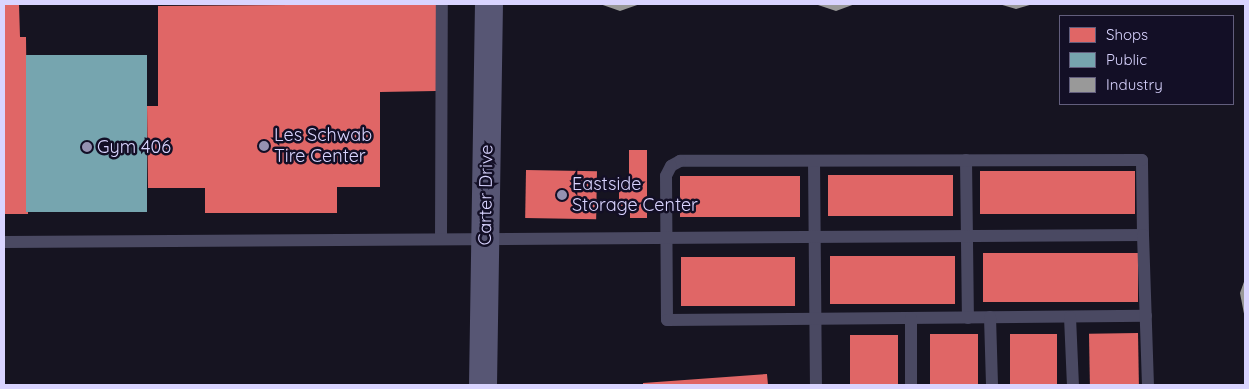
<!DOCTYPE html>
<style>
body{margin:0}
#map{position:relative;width:1249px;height:389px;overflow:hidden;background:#161421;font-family:Quicksand,sans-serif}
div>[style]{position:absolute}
.shops>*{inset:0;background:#e06666;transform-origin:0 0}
.public>*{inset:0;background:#76a5af;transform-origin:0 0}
.industry>*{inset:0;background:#999}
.lane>*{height:12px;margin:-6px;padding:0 6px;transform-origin:6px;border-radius:6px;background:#4a4962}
.secondary>*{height:28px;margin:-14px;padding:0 14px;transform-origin:14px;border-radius:14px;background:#575674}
.dots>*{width:14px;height:14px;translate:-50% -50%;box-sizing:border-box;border:2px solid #130f26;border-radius:50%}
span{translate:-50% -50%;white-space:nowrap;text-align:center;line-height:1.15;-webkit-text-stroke:5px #130f26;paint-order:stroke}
.poi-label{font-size:18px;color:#d9d4ff}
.left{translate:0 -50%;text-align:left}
.street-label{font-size:18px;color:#d9d4ff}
.frame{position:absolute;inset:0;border:5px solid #d9d4ff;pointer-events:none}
.legend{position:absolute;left:1059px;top:15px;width:175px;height:90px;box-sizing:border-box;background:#130f26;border:1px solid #625e7d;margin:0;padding:6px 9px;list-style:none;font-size:15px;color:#d9d4ff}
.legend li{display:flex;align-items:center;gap:10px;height:25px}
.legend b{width:25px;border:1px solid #625e7d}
</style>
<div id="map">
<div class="shops">
<i style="clip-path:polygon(4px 4px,19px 4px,20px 37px,26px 37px,28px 214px,4px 214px)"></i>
<i style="clip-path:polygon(436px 4px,436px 91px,380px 92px,380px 187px,337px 187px,337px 213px,205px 213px,205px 188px,148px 188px,147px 106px,158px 106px,158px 6px)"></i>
<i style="clip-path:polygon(629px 150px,647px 150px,647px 218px,630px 218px,630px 205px,619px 206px,619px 186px,629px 186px)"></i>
<i style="left:526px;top:170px;width:71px;height:48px;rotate:1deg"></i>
<i style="left:1135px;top:171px;width:43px;height:155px;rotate:90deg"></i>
<i style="left:828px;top:175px;width:125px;height:41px"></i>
<i style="left:680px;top:176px;width:120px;height:41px"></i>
<i style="left:983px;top:253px;width:155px;height:49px"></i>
<i style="left:830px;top:256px;width:125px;height:48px"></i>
<i style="left:681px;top:257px;width:114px;height:49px"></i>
<i style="left:1138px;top:333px;width:52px;height:49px;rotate:89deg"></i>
<i style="left:930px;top:334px;width:48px;height:51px"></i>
<i style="left:1010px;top:334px;width:47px;height:51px"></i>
<i style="left:898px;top:335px;width:50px;height:48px;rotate:90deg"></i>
<i style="clip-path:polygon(767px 374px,768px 385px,643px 385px,643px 383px)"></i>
</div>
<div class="public">
<i style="left:147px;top:55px;width:157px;height:121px;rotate:90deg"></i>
</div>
<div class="industry">
<i style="clip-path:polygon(600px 4px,640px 4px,620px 11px)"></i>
<i style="clip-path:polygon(815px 4px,855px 4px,836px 11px)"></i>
<i style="clip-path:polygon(999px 4px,1033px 4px,1016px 9px)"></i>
<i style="clip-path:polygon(1245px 279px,1245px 319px,1240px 293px)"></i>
</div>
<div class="lane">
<i style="left:966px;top:160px;width:158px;rotate:89.3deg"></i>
<i style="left:814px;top:161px;width:224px;rotate:89.5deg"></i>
<i style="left:1143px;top:235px;width:75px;rotate:-90.8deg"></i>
<i style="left:1142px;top:160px;width:462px;rotate:179.9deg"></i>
<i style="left:680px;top:161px;width:10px;rotate:151deg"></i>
<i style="left:671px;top:166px;width:11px;rotate:117deg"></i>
<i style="left:666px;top:176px;width:144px;rotate:89.6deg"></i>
<i style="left:667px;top:320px;width:479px;rotate:-0.5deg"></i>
<i style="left:441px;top:237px;width:233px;rotate:-89.8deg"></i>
<i style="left:4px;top:242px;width:1139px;rotate:-0.35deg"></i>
<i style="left:1143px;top:235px;width:150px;rotate:88.1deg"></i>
<i style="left:990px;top:317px;width:68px;rotate:88.3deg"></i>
<i style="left:1070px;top:317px;width:68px;rotate:87.5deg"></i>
<i style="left:911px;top:318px;width:67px;rotate:90deg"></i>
</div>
<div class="secondary">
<i style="left:483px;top:385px;width:381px;rotate:-89.1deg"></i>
</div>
<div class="dots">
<i style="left:264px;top:146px;background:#9591b1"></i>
<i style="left:87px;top:147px;background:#9591b1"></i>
<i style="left:562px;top:195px;background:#9591b1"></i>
</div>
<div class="poi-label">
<span class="left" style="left:274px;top:146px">Les Schwab<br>Tire Center</span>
<span class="left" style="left:97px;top:147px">Gym 406</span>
<span class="left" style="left:572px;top:195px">Eastside<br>Storage Center</span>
</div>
<div class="street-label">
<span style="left:486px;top:195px;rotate:-89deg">Carter Drive</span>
</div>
<div class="frame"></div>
<ul class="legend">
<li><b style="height:14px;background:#e06666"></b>Shops</li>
<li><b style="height:14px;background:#76a5af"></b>Public</li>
<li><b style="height:14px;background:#999"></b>Industry</li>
</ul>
</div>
